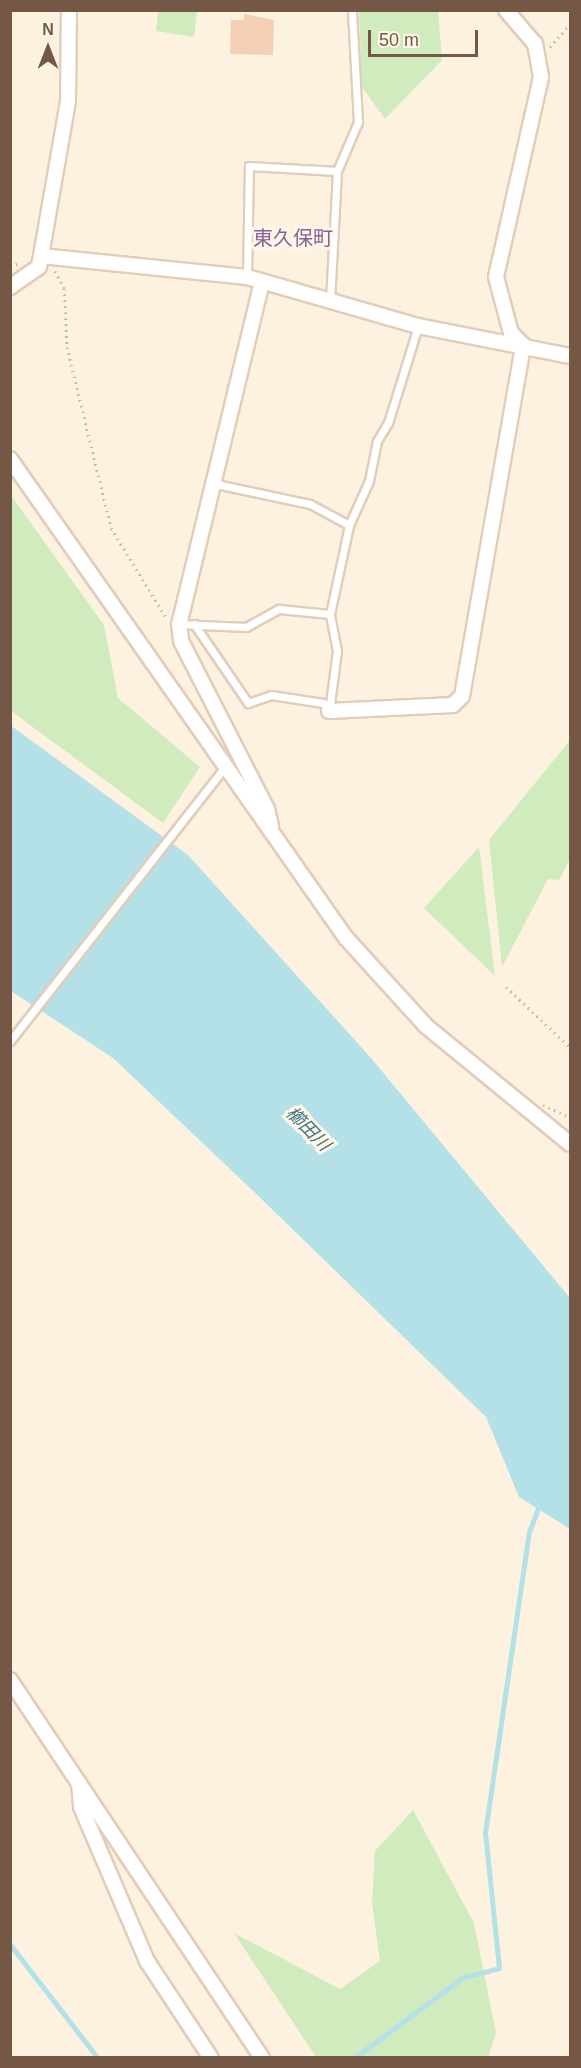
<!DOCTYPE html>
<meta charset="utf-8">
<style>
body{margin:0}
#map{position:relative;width:581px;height:2068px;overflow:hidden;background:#fdf2e0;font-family:Arial,"Noto Sans JP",sans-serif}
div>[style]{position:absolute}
.green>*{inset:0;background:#d0ebbe}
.water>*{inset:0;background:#b4e0e7}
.stream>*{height:4.5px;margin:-2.25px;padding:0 2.25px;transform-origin:2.25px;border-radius:2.25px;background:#b4e0e7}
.building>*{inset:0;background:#f4cfb6}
.path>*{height:3px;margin-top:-1.5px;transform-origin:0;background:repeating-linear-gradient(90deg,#d9b299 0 1.5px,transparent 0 6px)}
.roads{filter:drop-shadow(2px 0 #e2cdbb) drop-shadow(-2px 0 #e2cdbb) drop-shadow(0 2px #e2cdbb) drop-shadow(0 -2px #e2cdbb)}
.service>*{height:7px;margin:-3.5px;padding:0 3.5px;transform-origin:3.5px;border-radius:3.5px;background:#fff}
.minor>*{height:14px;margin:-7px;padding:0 7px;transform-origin:7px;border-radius:7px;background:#fff}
span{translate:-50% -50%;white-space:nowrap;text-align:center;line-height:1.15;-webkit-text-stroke:6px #fff6e7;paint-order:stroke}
.water-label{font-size:18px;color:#3c7783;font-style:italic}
.quarter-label{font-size:20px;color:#866199}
.frame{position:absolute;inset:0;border:12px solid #755746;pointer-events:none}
.north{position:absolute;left:18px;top:18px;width:60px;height:60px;-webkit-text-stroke:4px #fff6e7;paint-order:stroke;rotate:0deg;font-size:16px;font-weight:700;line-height:24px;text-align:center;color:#755746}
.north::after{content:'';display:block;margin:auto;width:21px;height:27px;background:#755746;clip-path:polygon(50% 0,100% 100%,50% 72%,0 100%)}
.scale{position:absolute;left:368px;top:30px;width:110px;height:27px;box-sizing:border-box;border:3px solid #755746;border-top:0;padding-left:8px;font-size:18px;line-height:21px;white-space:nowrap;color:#755746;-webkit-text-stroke:4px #fff6e7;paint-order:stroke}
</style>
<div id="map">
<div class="green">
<i style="clip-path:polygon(158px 11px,197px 11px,194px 37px,156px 31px)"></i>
<i style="clip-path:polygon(359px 11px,438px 11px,442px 60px,385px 119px,362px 87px)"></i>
<i style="clip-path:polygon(10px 494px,104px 625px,118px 698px,200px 767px,163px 823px,11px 711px)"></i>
<i style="clip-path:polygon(570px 740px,570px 859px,559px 880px,548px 879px,502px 967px,489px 840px)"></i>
<i style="clip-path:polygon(479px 847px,495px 976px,424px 908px)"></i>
<i style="clip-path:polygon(413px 1810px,474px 1923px,496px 2033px,488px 2057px,316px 2057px,234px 1933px,340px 1989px,380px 1961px,372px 1903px,375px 1851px)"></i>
</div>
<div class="water">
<i style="clip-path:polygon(10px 725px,188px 855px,371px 1058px,570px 1298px,570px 1529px,519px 1497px,486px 1417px,249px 1187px,113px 1058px,11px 991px)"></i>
</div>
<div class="stream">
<i style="left:10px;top:1944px;width:144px;rotate:52.3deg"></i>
<i style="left:354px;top:2058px;width:137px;rotate:-36.4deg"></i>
<i style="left:464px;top:1977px;width:36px;rotate:-14deg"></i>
<i style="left:499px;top:1968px;width:136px;rotate:-95.9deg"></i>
<i style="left:485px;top:1833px;width:304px;rotate:-81.7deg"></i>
<i style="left:529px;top:1532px;width:30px;rotate:-69deg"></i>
</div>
<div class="building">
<i style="clip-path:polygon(244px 14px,274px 20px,273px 55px,230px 54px,231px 20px,244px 20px)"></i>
</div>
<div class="path">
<i style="left:550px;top:47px;width:30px;rotate:-49deg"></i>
<i style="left:10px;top:266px;width:10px;rotate:-17deg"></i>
<i style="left:55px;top:271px;width:19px;rotate:62deg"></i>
<i style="left:64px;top:288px;width:59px;rotate:87.1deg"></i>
<i style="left:67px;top:347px;width:186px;rotate:76.3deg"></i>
<i style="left:111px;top:528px;width:107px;rotate:58.4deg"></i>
<i style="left:506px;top:987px;width:88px;rotate:43.2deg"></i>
<i style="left:543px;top:1105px;width:30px;rotate:24deg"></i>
</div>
<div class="roads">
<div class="service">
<i style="left:247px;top:277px;width:111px;rotate:-89deg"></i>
<i style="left:249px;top:166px;width:88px;rotate:3.3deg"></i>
<i style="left:330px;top:301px;width:130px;rotate:-86.9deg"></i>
<i style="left:337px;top:171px;width:53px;rotate:-66.8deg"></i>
<i style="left:358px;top:122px;width:112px;rotate:-93.1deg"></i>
<i style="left:216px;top:484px;width:96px;rotate:12deg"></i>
<i style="left:310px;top:504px;width:44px;rotate:28.3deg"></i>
<i style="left:179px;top:624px;width:67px;rotate:2.6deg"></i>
<i style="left:246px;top:627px;width:38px;rotate:-29deg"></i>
<i style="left:279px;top:609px;width:51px;rotate:5.6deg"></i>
<i style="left:330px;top:614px;width:91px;rotate:-77.9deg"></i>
<i style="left:349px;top:525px;width:48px;rotate:-65.6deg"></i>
<i style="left:369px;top:481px;width:41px;rotate:-78.7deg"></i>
<i style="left:377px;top:441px;width:21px;rotate:-59deg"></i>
<i style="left:388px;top:423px;width:102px;rotate:-72.8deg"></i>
<i style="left:194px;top:624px;width:96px;rotate:55.6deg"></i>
<i style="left:248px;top:703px;width:24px;rotate:-19deg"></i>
<i style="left:271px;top:695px;width:53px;rotate:8.7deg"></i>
<i style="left:323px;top:703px;width:10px;rotate:53deg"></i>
<i style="left:329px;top:711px;width:61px;rotate:-82.4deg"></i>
<i style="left:337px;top:651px;width:38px;rotate:-101deg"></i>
<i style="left:10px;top:1041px;width:348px;rotate:-51.9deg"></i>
</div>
<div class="minor">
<i style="left:41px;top:256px;width:207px;rotate:5.8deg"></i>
<i style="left:247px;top:277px;width:178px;rotate:16deg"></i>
<i style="left:418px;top:326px;width:155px;rotate:11.2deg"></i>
<i style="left:262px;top:282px;width:352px;rotate:103.6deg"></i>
<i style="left:179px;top:624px;width:17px;rotate:83deg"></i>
<i style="left:181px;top:641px;width:189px;rotate:62.9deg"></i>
<i style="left:267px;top:809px;width:18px;rotate:77deg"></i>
<i style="left:10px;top:287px;width:35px;rotate:-35deg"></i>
<i style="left:39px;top:267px;width:11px;rotate:-80deg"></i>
<i style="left:41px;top:256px;width:157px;rotate:-80.1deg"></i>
<i style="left:68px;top:101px;width:91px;rotate:-89.4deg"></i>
<i style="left:10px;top:459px;width:585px;rotate:54.95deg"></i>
<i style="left:346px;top:938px;width:119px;rotate:47.7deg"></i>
<i style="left:426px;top:1026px;width:186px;rotate:39.3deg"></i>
<i style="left:329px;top:711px;width:124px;rotate:-2.8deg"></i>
<i style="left:453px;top:705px;width:13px;rotate:-45deg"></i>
<i style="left:462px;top:696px;width:356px;rotate:-80.1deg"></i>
<i style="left:523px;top:345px;width:17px;rotate:-135deg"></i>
<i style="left:511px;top:333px;width:58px;rotate:-105deg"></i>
<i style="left:496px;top:277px;width:205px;rotate:-77.3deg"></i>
<i style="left:541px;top:77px;width:34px;rotate:-100deg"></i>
<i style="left:535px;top:44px;width:45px;rotate:-130.5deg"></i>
<i style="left:10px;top:1680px;width:454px;rotate:56.3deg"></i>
<i style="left:79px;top:1783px;width:24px;rotate:85deg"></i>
<i style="left:81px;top:1807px;width:168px;rotate:66.8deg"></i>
<i style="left:147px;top:1961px;width:116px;rotate:56.6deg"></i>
</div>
</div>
<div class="water-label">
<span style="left:308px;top:1129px;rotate:45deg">櫛田川</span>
</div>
<div class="quarter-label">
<span style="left:293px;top:238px">東久保町</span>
</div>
<div class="frame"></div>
<div class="north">N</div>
<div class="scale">50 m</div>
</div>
